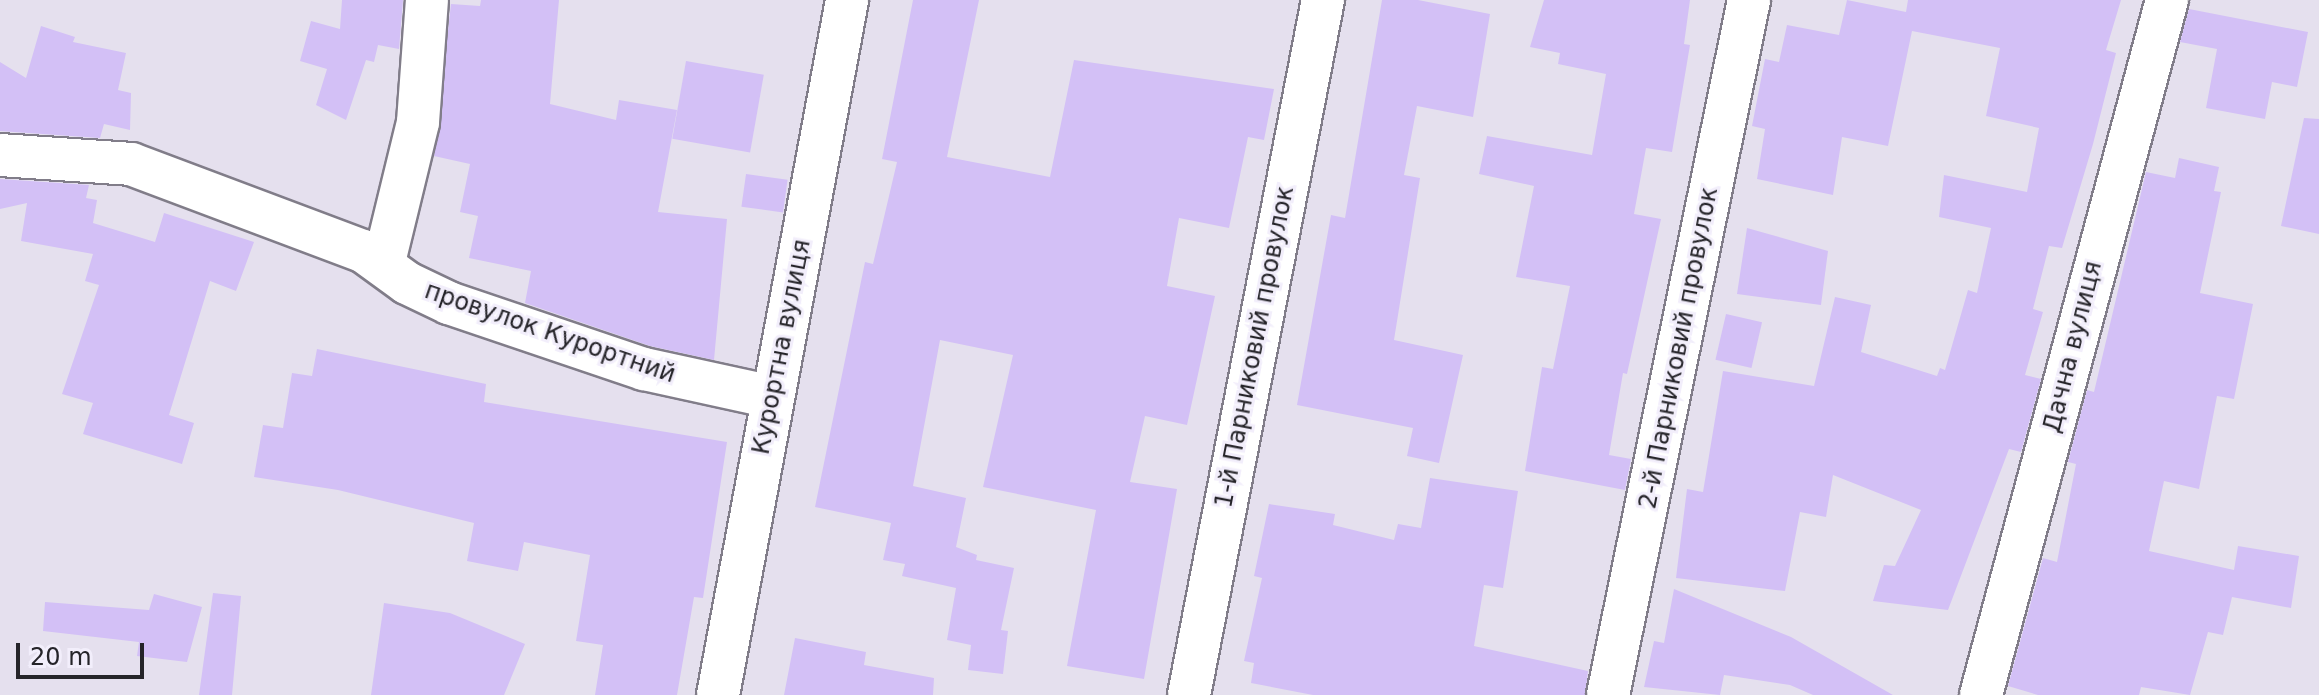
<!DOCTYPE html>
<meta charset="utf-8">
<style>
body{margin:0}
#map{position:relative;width:2319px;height:695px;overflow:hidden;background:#e5e0ee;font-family:"DejaVu Sans",sans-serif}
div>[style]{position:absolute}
.building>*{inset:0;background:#d3c0f6;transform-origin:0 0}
.roads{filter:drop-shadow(2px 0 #817d89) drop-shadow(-2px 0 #817d89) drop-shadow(0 2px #817d89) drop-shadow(0 -2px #817d89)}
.street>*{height:42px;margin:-21px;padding:0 21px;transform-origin:21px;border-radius:21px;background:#fff}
span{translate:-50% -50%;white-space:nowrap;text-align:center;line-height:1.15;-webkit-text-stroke:6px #f2eefb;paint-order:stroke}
.street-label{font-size:24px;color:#252429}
.scale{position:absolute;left:16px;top:643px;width:128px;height:36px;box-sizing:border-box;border:4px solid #252429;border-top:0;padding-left:10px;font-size:24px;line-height:28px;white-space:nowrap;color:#252429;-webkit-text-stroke:6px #f2eefb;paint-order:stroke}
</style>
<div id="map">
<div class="building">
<i style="clip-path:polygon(342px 0,403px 0,399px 49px,378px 45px,374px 62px,366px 60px,346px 120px,316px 105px,327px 69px,300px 61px,311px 21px,340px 29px)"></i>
<i style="clip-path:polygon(481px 0,559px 0,550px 104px,616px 120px,619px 100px,677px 110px,658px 212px,727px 219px,714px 360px,650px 346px,525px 303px,531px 271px,469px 258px,478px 216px,460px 212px,470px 164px,434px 156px,451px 4px,480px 6px)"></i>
<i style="clip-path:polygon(913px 0,979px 0,947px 157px,1050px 177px,1074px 60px,1274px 89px,1264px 140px,1248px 137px,1229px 228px,1179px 218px,1167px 286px,1215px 296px,1187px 425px,1145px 416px,1130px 482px,1177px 489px,1144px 679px,1067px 666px,1096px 510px,983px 487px,1013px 355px,940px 340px,913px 486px,966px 498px,956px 547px,977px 555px,976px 560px,1014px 568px,1001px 630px,1008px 631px,1003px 674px,968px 670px,971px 645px,947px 640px,956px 588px,902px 576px,905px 564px,883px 560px,891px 523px,815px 507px,865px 262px,873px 264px,897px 162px,882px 159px)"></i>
<i style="clip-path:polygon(1382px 0,1418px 0,1490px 14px,1473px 117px,1417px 106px,1404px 175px,1420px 178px,1394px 340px,1463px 355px,1439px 463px,1407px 456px,1413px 428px,1297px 405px,1331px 215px,1345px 218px)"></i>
<i style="clip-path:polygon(1544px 0,1690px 0,1684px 44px,1690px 45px,1672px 152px,1646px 148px,1634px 214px,1661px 219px,1627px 374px,1623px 373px,1609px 455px,1631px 459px,1625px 490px,1525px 471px,1542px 367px,1553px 369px,1570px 286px,1516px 277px,1534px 186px,1479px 174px,1487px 136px,1592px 155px,1606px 74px,1558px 64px,1560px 53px,1530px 47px)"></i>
<i style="clip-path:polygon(1847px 0,1906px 12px,1908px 0,2121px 0,2106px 50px,2116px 53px,2093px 144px,2062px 248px,2049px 246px,2033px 309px,2043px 312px,2025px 375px,2041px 379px,2021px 452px,2009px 449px,1948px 610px,1873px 601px,1884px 565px,1895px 566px,1921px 510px,1833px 475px,1826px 517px,1800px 512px,1785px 591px,1676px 578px,1687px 489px,1703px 492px,1723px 371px,1814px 386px,1835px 297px,1871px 305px,1861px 352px,1937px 376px,1940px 368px,1945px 370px,1968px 290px,1977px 293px,1991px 228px,1939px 217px,1944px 175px,2027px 192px,2039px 128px,1986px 116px,2000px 48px,1912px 31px,1888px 146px,1842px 137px,1833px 195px,1757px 179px,1765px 129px,1752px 126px,1765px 59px,1779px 62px,1787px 25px,1839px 35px)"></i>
<i style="clip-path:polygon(2189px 9px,2308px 32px,2297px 87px,2272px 82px,2265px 119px,2206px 108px,2217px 49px,2180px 42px)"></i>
<i style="clip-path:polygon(41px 26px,75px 37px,73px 42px,126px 53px,118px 90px,131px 93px,130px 130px,104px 124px,100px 138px,0 131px,0 62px,26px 78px)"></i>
<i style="left:686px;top:61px;width:79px;height:79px;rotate:10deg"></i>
<i style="clip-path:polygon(2304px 118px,2319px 119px,2319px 234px,2281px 226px)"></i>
<i style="clip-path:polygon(2179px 158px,2219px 167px,2214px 191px,2221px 192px,2200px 293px,2253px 304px,2234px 399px,2217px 396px,2199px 489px,2164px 481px,2149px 551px,2234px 570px,2238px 546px,2299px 556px,2291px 608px,2232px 597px,2223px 635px,2208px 632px,2190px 695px,2141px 687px,2139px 695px,2038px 695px,2008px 686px,2043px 558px,2057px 562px,2076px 464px,2068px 462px,2087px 390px,2094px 392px,2146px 172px,2175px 178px)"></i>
<i style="left:746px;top:174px;width:42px;height:33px;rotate:8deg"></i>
<i style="clip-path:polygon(0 179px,89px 185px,86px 198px,97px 200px,93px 223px,155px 242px,164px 213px,254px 242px,236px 291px,210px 281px,169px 415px,194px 423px,182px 464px,83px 434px,93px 403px,62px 394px,99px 285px,85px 281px,93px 254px,21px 241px,27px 203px,0 209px)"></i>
<i style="clip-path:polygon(1747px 228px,1828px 251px,1821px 305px,1737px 294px)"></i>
<i style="left:1726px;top:314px;width:37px;height:47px;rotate:13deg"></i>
<i style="clip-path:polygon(317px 349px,486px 384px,484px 402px,727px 442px,703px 598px,694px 597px,677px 695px,595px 695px,603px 645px,576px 641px,590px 555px,524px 542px,518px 571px,467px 561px,474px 523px,338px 490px,254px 477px,263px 425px,283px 428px,292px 373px,312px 376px)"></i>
<i style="clip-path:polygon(1430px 478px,1518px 491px,1503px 588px,1484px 585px,1474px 646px,1588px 671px,1585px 695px,1313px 695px,1251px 683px,1254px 663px,1244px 661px,1262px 578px,1254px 576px,1269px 504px,1335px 514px,1333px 525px,1394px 540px,1398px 524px,1421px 528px)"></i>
<i style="clip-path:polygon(1674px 589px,1791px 637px,1893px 695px,1813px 695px,1790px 685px,1724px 675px,1720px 695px,1644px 687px,1654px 641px,1664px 643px)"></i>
<i style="clip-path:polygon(213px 593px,241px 596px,232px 695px,199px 695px)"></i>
<i style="clip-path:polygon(154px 594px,202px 607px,187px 662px,137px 656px,139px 642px,43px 631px,45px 602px,149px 610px)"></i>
<i style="clip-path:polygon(384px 603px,450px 613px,525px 644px,504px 695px,371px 695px)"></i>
<i style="clip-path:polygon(795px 638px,866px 652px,864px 665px,934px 678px,933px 695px,784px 695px)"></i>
</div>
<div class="roads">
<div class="street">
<i style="left:0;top:155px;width:131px;rotate:3.9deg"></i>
<i style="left:131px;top:164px;width:248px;rotate:20.6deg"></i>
<i style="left:363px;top:251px;width:54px;rotate:36deg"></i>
<i style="left:407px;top:283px;width:47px;rotate:25.5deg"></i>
<i style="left:449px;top:303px;width:206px;rotate:18.7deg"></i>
<i style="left:644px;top:369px;width:131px;rotate:12.3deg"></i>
<i style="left:384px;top:262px;width:144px;rotate:-76.3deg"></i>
<i style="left:418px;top:122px;width:122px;rotate:-85.8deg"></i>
<i style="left:718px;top:695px;width:707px;rotate:-79.48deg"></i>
<i style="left:1189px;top:695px;width:708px;rotate:-79.09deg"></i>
<i style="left:1608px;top:695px;width:709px;rotate:-78.53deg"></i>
<i style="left:1981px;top:695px;width:719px;rotate:-75.02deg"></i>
</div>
</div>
<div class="street-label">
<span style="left:550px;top:333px;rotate:19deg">провулок Курортний</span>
<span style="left:782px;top:347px;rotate:-79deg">Курортна вулиця</span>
<span style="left:1255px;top:347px;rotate:-79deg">1-й Парниковий провулок</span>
<span style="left:2073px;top:347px;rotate:-76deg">Дачна вулиця</span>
<span style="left:1679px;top:348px;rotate:-79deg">2-й Парниковий провулок</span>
</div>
<div class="scale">20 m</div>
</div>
